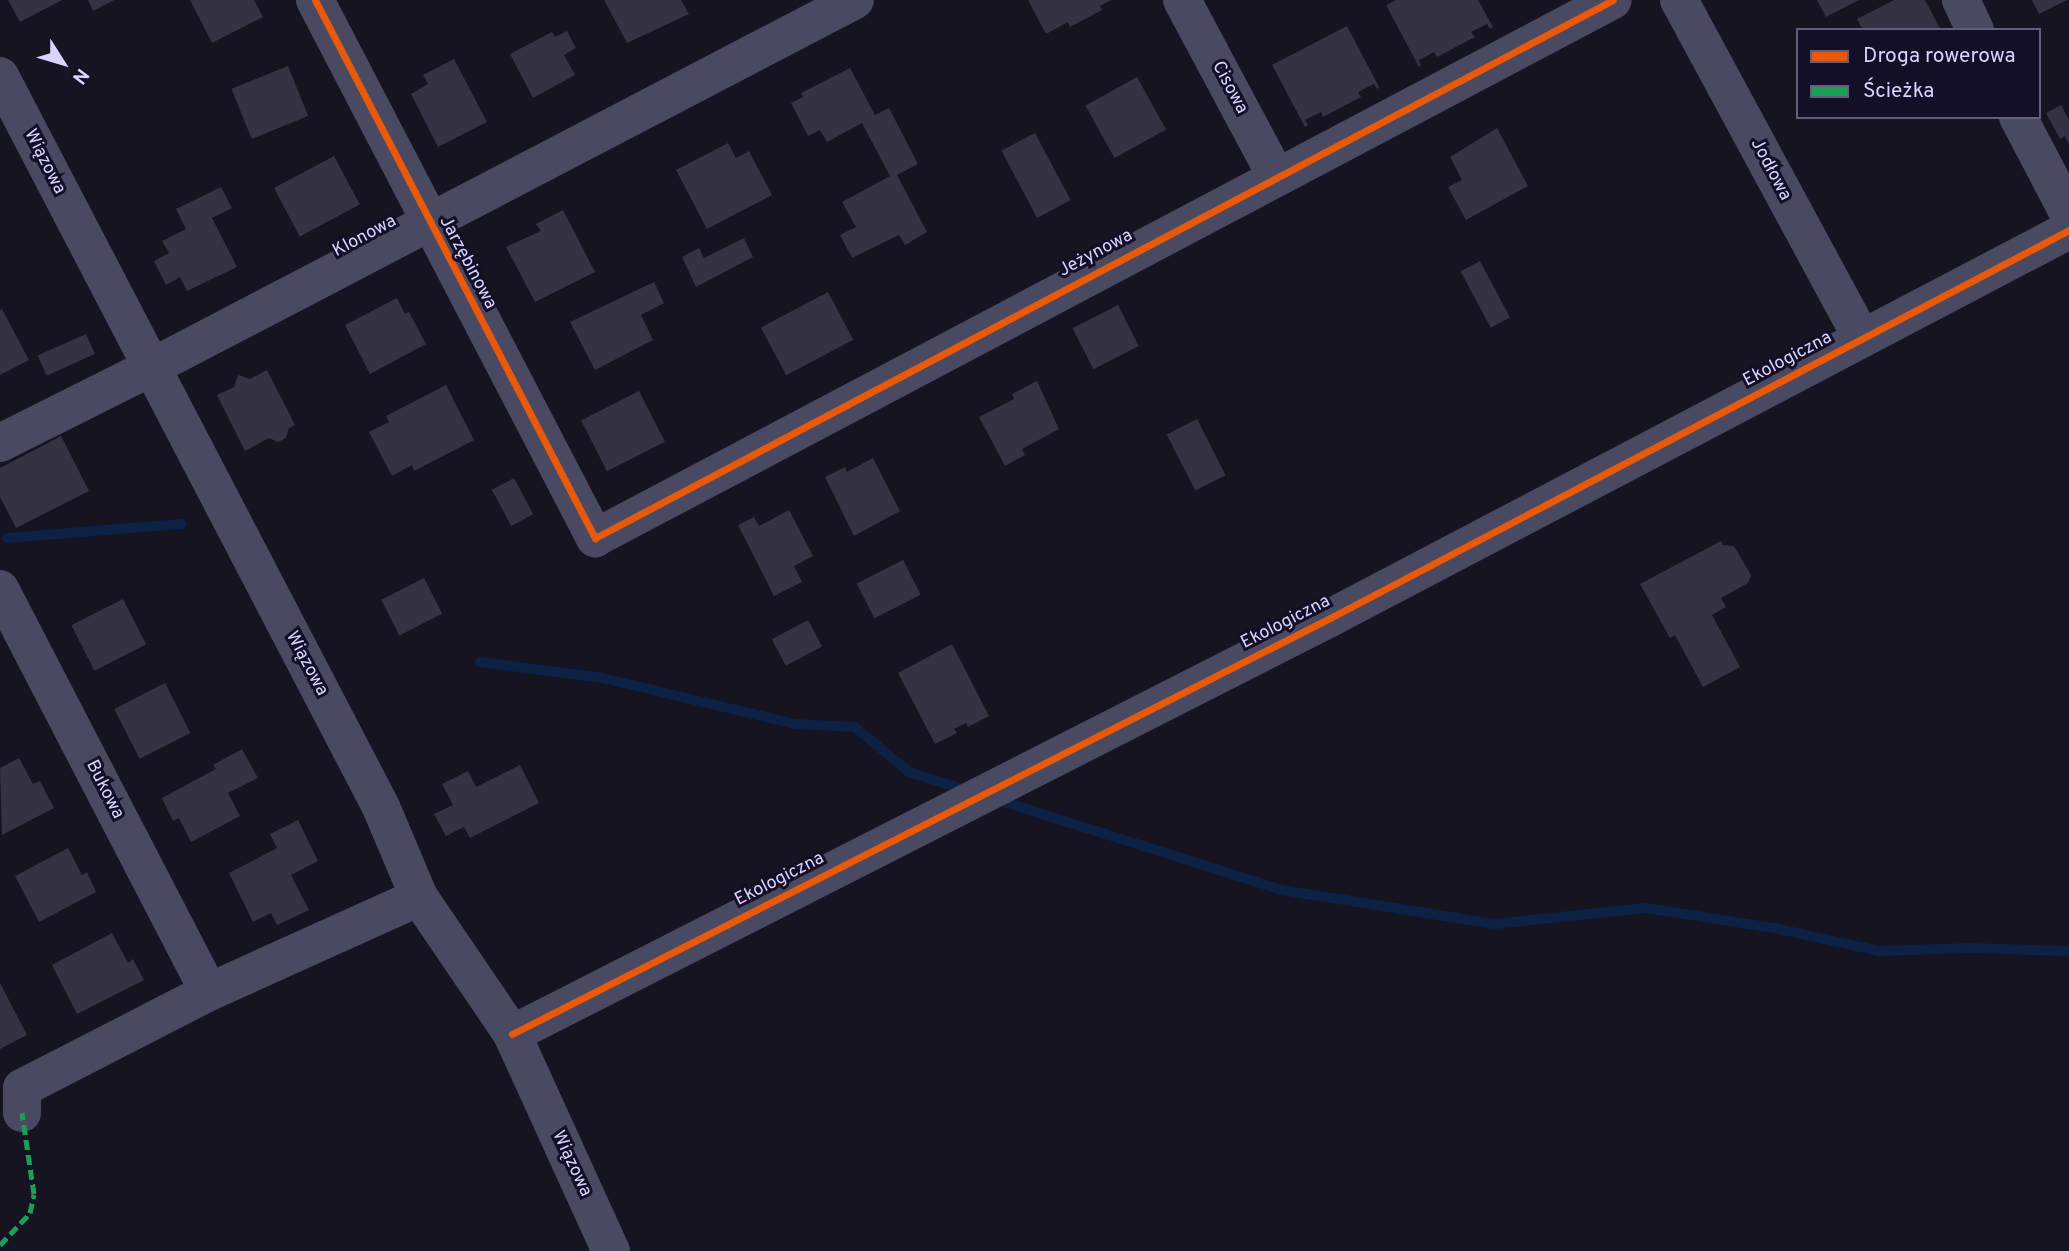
<!DOCTYPE html>
<meta charset="utf-8">
<style>
body{margin:0}
#map{position:relative;width:2069px;height:1251px;overflow:hidden;background:#161421;font-family:Overpass,sans-serif}
div>[style]{position:absolute}
.stream>*{height:10px;margin:-5px;padding:0 5px;transform-origin:5px;border-radius:5px;background:#0d2144}
.building>*{inset:0;background:#343243;transform-origin:0 0}
.minor>*{height:38px;margin:-19px;padding:0 19px;transform-origin:19px;border-radius:19px;background:#4a4962}
.quiet>*{height:5px;margin-top:-2.5px;transform-origin:0;background:repeating-linear-gradient(90deg,#1a9f57 0 10px,transparent 0 15px)}
.cycleway>*{height:7px;margin:-3.5px;padding:0 3.5px;transform-origin:3.5px;border-radius:3.5px;background:#e8590c}
span{translate:-50% -50%;white-space:nowrap;text-align:center;line-height:1.15;-webkit-text-stroke:6px #130f26;paint-order:stroke}
.street-label{font-size:18px;color:#d9d4ff}
.legend{position:absolute;left:1796px;top:28px;width:245px;height:91px;box-sizing:border-box;background:#130f26;border:2px solid #625e7d;margin:0;padding:9px 12px;list-style:none;font-size:21px;color:#d9d4ff}
.legend li{display:flex;align-items:center;gap:14px;height:35px}
.legend b{width:35px;border:2px solid #625e7d}
.north{position:absolute;left:28px;top:28px;width:70px;height:70px;-webkit-text-stroke:5px #130f26;paint-order:stroke;rotate:127deg;font-size:19px;font-weight:700;line-height:28px;text-align:center;color:#d9d4ff}
.north::after{content:'';display:block;margin:auto;width:24px;height:32px;background:#d9d4ff;clip-path:polygon(50% 0,100% 100%,50% 72%,0 100%)}
</style>
<div id="map">
<div class="stream">
<i style="left:7px;top:538px;width:175px;rotate:-4.6deg"></i>
<i style="left:480px;top:662px;width:124px;rotate:7.4deg"></i>
<i style="left:603px;top:678px;width:196px;rotate:13.5deg"></i>
<i style="left:794px;top:724px;width:61px;rotate:2.8deg"></i>
<i style="left:855px;top:727px;width:70px;rotate:39.8deg"></i>
<i style="left:909px;top:772px;width:63px;rotate:17.6deg"></i>
<i style="left:995px;top:799px;width:301px;rotate:17.6deg"></i>
<i style="left:1282px;top:890px;width:215px;rotate:9.1deg"></i>
<i style="left:1494px;top:924px;width:153px;rotate:-6deg"></i>
<i style="left:1646px;top:908px;width:130px;rotate:8.9deg"></i>
<i style="left:1774px;top:928px;width:107px;rotate:12.4deg"></i>
<i style="left:1879px;top:951px;width:92px;rotate:-1.9deg"></i>
<i style="left:1971px;top:948px;width:98px;rotate:1.8deg"></i>
</div>
<div class="building">
<i style="clip-path:polygon(8px 0,62px 0,20px 22px)"></i>
<i style="clip-path:polygon(88px 0,114px 0,93px 11px)"></i>
<i style="clip-path:polygon(190px 0,254px 0,263px 17px,212px 43px)"></i>
<i style="clip-path:polygon(604px 0,681px 0,689px 14px,627px 43px)"></i>
<i style="clip-path:polygon(1028px 0,1111px 0,1100px 6px,1102px 10px,1070px 27px,1068px 22px,1046px 34px)"></i>
<i style="clip-path:polygon(1396px 0,1478px 0,1493px 27px,1490px 29px,1487px 24px,1471px 32px,1475px 37px,1437px 57px,1434px 52px,1419px 60px,1421px 65px,1419px 67px,1386px 5px)"></i>
<i style="clip-path:polygon(1817px 0,1859px 0,1826px 17px)"></i>
<i style="clip-path:polygon(1894px 0,1925px 0,1941px 30px,1863px 30px,1857px 19px)"></i>
<i style="clip-path:polygon(2032px 0,2067px 0,2039px 14px)"></i>
<i style="clip-path:polygon(1347px 26px,1379px 87px,1377px 89px,1374px 84px,1358px 92px,1361px 97px,1323px 117px,1321px 112px,1305px 120px,1308px 125px,1305px 127px,1272px 65px)"></i>
<i style="clip-path:polygon(567px 31px,576px 48px,564px 55px,575px 75px,533px 98px,510px 54px,552px 32px,555px 37px)"></i>
<i style="clip-path:polygon(454px 59px,487px 122px,438px 147px,411px 94px,428px 84px,423px 75px)"></i>
<i style="left:288px;top:66px;width:54px;height:61px;rotate:68deg"></i>
<i style="clip-path:polygon(850px 68px,875px 115px,889px 108px,918px 164px,897px 175px,927px 232px,905px 245px,899px 235px,852px 258px,840px 235px,856px 227px,842px 202px,890px 176px,862px 123px,827px 142px,820px 130px,808px 136px,791px 103px,803px 97px,801px 93px)"></i>
<i style="left:1137px;top:77px;width:60px;height:59px;rotate:61deg"></i>
<i style="clip-path:polygon(2061px 105px,2069px 120px,2069px 144px,2065px 136px,2060px 139px,2046px 113px)"></i>
<i style="clip-path:polygon(1497px 128px,1528px 186px,1466px 220px,1448px 187px,1462px 180px,1450px 157px)"></i>
<i style="left:1035px;top:133px;width:76px;height:38px;rotate:62deg"></i>
<i style="clip-path:polygon(728px 143px,736px 158px,749px 151px,772px 195px,707px 229px,676px 170px)"></i>
<i style="left:334px;top:156px;width:55px;height:68px;rotate:62deg"></i>
<i style="clip-path:polygon(221px 187px,232px 208px,212px 218px,237px 267px,187px 291px,180px 277px,166px 285px,154px 261px,169px 253px,162px 241px,186px 229px,176px 209px)"></i>
<i style="clip-path:polygon(563px 210px,595px 272px,535px 302px,506px 247px,541px 231px,536px 224px)"></i>
<i style="clip-path:polygon(744px 238px,753px 257px,696px 287px,682px 257px,699px 248px,704px 258px)"></i>
<i style="left:1480px;top:261px;width:64px;height:22px;rotate:62deg"></i>
<i style="clip-path:polygon(654px 282px,664px 303px,641px 315px,653px 340px,595px 370px,570px 322px)"></i>
<i style="left:828px;top:292px;width:54px;height:76px;rotate:62deg"></i>
<i style="clip-path:polygon(397px 298px,405px 314px,409px 312px,426px 344px,370px 374px,345px 325px)"></i>
<i style="left:1118px;top:305px;width:46px;height:51px;rotate:63deg"></i>
<i style="clip-path:polygon(2px 309px,29px 360px,0 375px,0 310px)"></i>
<i style="left:86px;top:334px;width:22px;height:53px;rotate:66deg"></i>
<i style="clip-path:polygon(267px 370px,295px 425px,289px 428px,286px 438px,278px 442px,269px 438px,245px 451px,217px 395px,234px 387px,238px 375px,250px 379px)"></i>
<i style="clip-path:polygon(1037px 381px,1059px 429px,1022px 449px,1025px 455px,1005px 466px,979px 417px,1014px 399px,1012px 394px)"></i>
<i style="clip-path:polygon(446px 385px,474px 440px,414px 471px,412px 465px,392px 476px,369px 432px,389px 422px,386px 416px)"></i>
<i style="left:639px;top:391px;width:57px;height:65px;rotate:63deg"></i>
<i style="left:1197px;top:419px;width:63px;height:34px;rotate:63deg"></i>
<i style="clip-path:polygon(61px 436px,89px 491px,16px 528px,0 497px,0 468px)"></i>
<i style="clip-path:polygon(873px 458px,900px 511px,854px 536px,825px 477px,845px 467px,847px 472px)"></i>
<i style="left:514px;top:478px;width:41px;height:25px;rotate:62deg"></i>
<i style="clip-path:polygon(789px 510px,813px 556px,794px 566px,802px 582px,774px 596px,738px 525px,754px 517px,759px 526px)"></i>
<i style="clip-path:polygon(1721px 541px,1723px 545px,1734px 546px,1751px 575px,1748px 583px,1721px 598px,1726px 607px,1712px 615px,1740px 667px,1703px 687px,1675px 635px,1670px 638px,1640px 584px)"></i>
<i style="left:903px;top:560px;width:39px;height:52px;rotate:63deg"></i>
<i style="left:424px;top:578px;width:40px;height:48px;rotate:63deg"></i>
<i style="left:123px;top:599px;width:51px;height:58px;rotate:63deg"></i>
<i style="left:808px;top:620px;width:30px;height:41px;rotate:62deg"></i>
<i style="clip-path:polygon(952px 644px,989px 716px,968px 727px,966px 723px,954px 729px,957px 733px,935px 744px,898px 673px)"></i>
<i style="left:165px;top:683px;width:56px;height:57px;rotate:63deg"></i>
<i style="clip-path:polygon(242px 749px,258px 778px,228px 793px,240px 816px,191px 842px,179px 818px,173px 821px,162px 798px,216px 769px,213px 765px)"></i>
<i style="clip-path:polygon(19px 758px,33px 784px,40px 781px,54px 808px,2px 835px,0 768px)"></i>
<i style="clip-path:polygon(520px 765px,539px 803px,470px 838px,464px 827px,446px 836px,434px 814px,453px 805px,442px 784px,468px 771px,476px 787px)"></i>
<i style="clip-path:polygon(298px 820px,318px 861px,291px 875px,309px 910px,277px 925px,271px 913px,253px 922px,229px 873px,277px 848px,270px 834px)"></i>
<i style="clip-path:polygon(68px 848px,82px 875px,87px 872px,96px 892px,39px 922px,15px 876px)"></i>
<i style="clip-path:polygon(112px 933px,128px 963px,133px 959px,144px 980px,77px 1014px,52px 965px)"></i>
<i style="clip-path:polygon(0 983px,27px 1035px,0 1049px)"></i>
</div>
<div class="minor">
<i style="left:315px;top:0;width:607px;rotate:62.51deg"></i>
<i style="left:595px;top:538px;width:1151px;rotate:-27.86deg"></i>
<i style="left:1182px;top:0;width:200px;rotate:61.9deg"></i>
<i style="left:1679px;top:0;width:385px;rotate:61.6deg"></i>
<i style="left:1961px;top:0;width:33px;rotate:65deg"></i>
<i style="left:0;top:76px;width:824px;rotate:62.47deg"></i>
<i style="left:381px;top:807px;width:98px;rotate:67.1deg"></i>
<i style="left:419px;top:897px;width:166px;rotate:55.8deg"></i>
<i style="left:512px;top:1034px;width:239px;rotate:65.5deg"></i>
<i style="left:2018px;top:117px;width:110px;rotate:62.3deg"></i>
<i style="left:0;top:443px;width:168px;rotate:-26.6deg"></i>
<i style="left:150px;top:368px;width:795px;rotate:-27.56deg"></i>
<i style="left:0;top:589px;width:454px;rotate:62.6deg"></i>
<i style="left:512px;top:1034px;width:918px;rotate:-26.96deg"></i>
<i style="left:1330px;top:618px;width:835px;rotate:-27.7deg"></i>
<i style="left:22px;top:1113px;width:25px;rotate:-90deg"></i>
<i style="left:22px;top:1088px;width:210px;rotate:-27.2deg"></i>
<i style="left:209px;top:992px;width:230px;rotate:-24.3deg"></i>
</div>
<div class="quiet">
<i style="left:0;top:1245px;width:44px;rotate:-46.8deg"></i>
<i style="left:30px;top:1213px;width:19px;rotate:-78deg"></i>
<i style="left:34px;top:1194px;width:82px;rotate:-98.4deg"></i>
</div>
<div class="cycleway">
<i style="left:315px;top:0;width:607px;rotate:62.51deg"></i>
<i style="left:595px;top:538px;width:1151px;rotate:-27.86deg"></i>
<i style="left:512px;top:1034px;width:918px;rotate:-26.96deg"></i>
<i style="left:1330px;top:618px;width:835px;rotate:-27.7deg"></i>
</div>
<div class="street-label">
<span style="left:1229px;top:88px;rotate:62deg">Cisowa</span>
<span style="left:44px;top:162px;rotate:63deg">Wiązowa</span>
<span style="left:1770px;top:170px;rotate:62deg">Jodłowa</span>
<span style="left:365px;top:237px;rotate:-28deg">Klonowa</span>
<span style="left:1096px;top:254px;rotate:-28deg">Jeżynowa</span>
<span style="left:467px;top:263px;rotate:62deg">Jarzębinowa</span>
<span style="left:1788px;top:360px;rotate:-28deg">Ekologiczna</span>
<span style="left:1286px;top:623px;rotate:-27deg">Ekologiczna</span>
<span style="left:306px;top:664px;rotate:62deg">Wiązowa</span>
<span style="left:104px;top:790px;rotate:63deg">Bukowa</span>
<span style="left:780px;top:880px;rotate:-27deg">Ekologiczna</span>
<span style="left:571px;top:1164px;rotate:65deg">Wiązowa</span>
</div>
<ul class="legend">
<li><b style="height:9px;background:#e8590c"></b>Droga rowerowa</li>
<li><b style="height:9px;background:#1a9f57"></b>Ścieżka</li>
</ul>
<div class="north">N</div>
</div>
